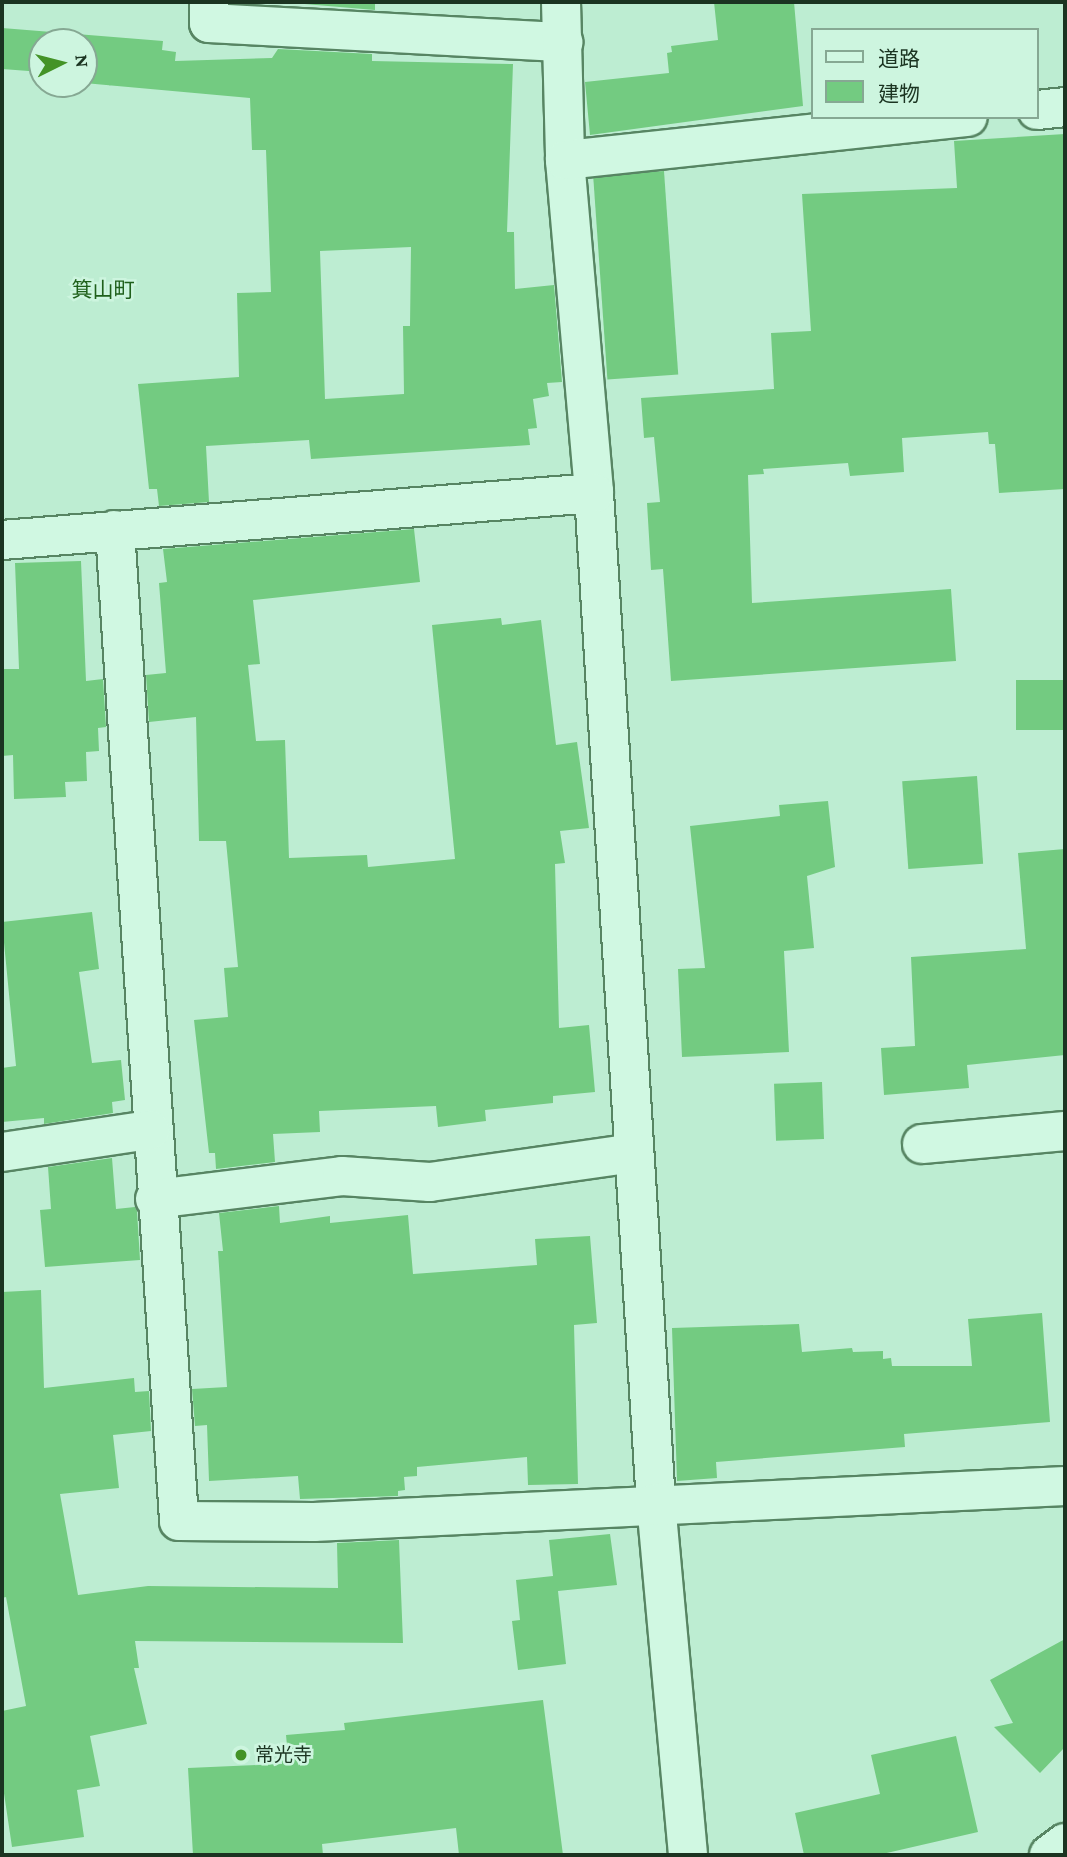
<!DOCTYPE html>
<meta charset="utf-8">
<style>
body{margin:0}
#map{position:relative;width:1067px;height:1857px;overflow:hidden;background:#bdedd2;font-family:"Crimson Pro","Noto Sans JP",serif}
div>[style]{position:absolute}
.building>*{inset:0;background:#73cb81;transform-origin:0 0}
.roads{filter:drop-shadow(2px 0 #578563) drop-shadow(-2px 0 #578563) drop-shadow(0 2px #578563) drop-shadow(0 -2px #578563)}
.minor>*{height:38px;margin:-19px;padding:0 19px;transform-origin:19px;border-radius:19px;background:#d0f8e2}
.dots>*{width:19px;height:19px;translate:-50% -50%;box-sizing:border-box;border:4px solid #cdf5df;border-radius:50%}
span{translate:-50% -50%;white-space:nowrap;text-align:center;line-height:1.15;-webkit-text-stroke:5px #cdf5df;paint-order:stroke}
.poi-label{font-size:19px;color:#1b3421}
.left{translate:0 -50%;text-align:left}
.neighbourhood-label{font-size:21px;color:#1f601b}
.frame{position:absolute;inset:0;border:4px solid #1b3421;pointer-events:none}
.legend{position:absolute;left:811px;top:28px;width:228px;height:91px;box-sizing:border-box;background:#cdf5df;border:2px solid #86a893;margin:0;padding:9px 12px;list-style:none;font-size:21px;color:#1b3421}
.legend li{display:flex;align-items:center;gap:14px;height:35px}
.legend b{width:35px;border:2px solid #86a893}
.north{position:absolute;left:28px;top:28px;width:70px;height:70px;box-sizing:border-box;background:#cdf5df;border:2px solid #86a893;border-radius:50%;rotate:84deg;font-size:19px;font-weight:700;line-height:28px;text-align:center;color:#1b3421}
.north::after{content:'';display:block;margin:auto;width:24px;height:32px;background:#449327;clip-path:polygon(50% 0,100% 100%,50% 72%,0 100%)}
</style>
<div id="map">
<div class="building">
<i style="clip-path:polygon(281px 2px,375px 2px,375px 10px)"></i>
<i style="clip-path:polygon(714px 2px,794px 2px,803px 106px,590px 135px,585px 82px,669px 73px,667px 53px,672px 52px,671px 46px,718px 40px)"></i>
<i style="clip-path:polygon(evenodd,2px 28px,163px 41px,162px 50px,176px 52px,175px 61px,272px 58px,278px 49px,372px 54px,372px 61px,513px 64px,507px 232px,514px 232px,515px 289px,554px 285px,562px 382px,547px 383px,549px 396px,533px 399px,537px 428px,528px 429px,530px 445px,311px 459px,309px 440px,206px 446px,209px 502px,159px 506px,157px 489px,149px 489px,138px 384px,239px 377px,237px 293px,271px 292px,266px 150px,252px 150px,250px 98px,84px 83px,84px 42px,42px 42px,42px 72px,2px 69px,2px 28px,411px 247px,410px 326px,403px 326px,404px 394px,325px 399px,320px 251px,411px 247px)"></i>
<i style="clip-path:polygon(1065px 134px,1065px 489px,999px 493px,995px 444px,989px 444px,988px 432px,902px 438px,904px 472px,850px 476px,848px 463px,763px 469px,764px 474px,748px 475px,752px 603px,951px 589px,956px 661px,671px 681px,663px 569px,651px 570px,647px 503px,660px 502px,654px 437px,644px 438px,641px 398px,774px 389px,771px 333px,811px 331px,802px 194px,957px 188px,954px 141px)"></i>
<i style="left:664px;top:171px;width:204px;height:71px;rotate:86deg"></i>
<i style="clip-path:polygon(414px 529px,420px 582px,253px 600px,260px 664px,248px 665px,256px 741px,285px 740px,289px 858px,367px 855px,368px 867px,455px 859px,432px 625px,501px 618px,502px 625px,541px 620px,556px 745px,577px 742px,589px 828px,560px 831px,565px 863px,555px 864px,559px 1028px,589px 1025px,595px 1092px,553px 1096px,553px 1103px,485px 1110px,486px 1121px,438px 1127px,436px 1106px,319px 1111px,320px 1132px,273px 1134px,275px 1162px,216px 1169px,215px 1153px,209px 1153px,194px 1020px,228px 1017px,224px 968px,238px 967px,226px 841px,199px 841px,196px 717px,149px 722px,146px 675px,166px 673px,159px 583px,167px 582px,163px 549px)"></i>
<i style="clip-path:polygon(81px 561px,86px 681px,103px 679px,106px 727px,98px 728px,99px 751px,86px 752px,87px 781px,65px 782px,66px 797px,14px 799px,13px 755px,2px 756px,2px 669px,19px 669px,15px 563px)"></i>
<i style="left:1065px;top:680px;width:50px;height:49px;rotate:90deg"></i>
<i style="left:977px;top:776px;width:88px;height:75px;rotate:86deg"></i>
<i style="clip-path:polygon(828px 801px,835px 867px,807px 876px,814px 948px,784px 951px,789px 1052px,682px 1057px,678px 969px,705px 968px,690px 826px,780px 816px,779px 805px)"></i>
<i style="clip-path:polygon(1065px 849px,1065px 1055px,967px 1065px,969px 1088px,884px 1095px,881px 1048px,915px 1046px,911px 957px,1026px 949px,1018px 853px)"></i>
<i style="clip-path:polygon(92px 912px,99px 969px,79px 972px,92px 1063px,121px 1060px,125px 1100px,112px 1102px,113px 1113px,44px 1124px,44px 1118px,2px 1122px,2px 1068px,16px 1066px,2px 922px)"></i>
<i style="left:822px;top:1082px;width:57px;height:48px;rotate:88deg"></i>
<i style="clip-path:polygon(112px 1158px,116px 1209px,135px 1207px,137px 1211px,140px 1260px,45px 1267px,40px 1210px,51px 1209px,48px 1167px)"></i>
<i style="clip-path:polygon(279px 1206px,280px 1223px,330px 1216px,330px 1223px,408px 1215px,413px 1274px,537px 1265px,535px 1239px,590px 1236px,597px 1323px,574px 1325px,578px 1484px,528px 1485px,527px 1457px,417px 1467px,417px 1476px,404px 1477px,405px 1490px,398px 1491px,398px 1496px,300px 1499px,298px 1476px,209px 1481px,207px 1425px,195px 1426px,192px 1389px,227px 1387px,218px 1251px,223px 1251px,219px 1213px)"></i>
<i style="clip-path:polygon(41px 1290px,44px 1388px,134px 1378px,135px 1392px,149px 1391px,151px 1431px,113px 1435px,119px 1488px,60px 1494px,78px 1595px,148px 1586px,338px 1588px,337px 1543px,399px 1540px,403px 1643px,135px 1641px,139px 1668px,134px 1668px,147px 1724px,90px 1736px,100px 1786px,77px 1790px,84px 1837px,12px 1847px,2px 1780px,2px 1711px,26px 1706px,6px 1597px,2px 1598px,2px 1292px)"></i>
<i style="clip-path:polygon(1042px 1313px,1050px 1422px,904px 1434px,905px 1447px,716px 1462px,717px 1478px,677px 1481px,672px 1328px,799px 1324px,802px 1352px,852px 1348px,853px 1352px,883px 1351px,883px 1359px,891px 1358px,892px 1366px,972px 1366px,968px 1319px)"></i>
<i style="clip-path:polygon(610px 1534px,617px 1585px,558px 1591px,566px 1664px,518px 1670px,512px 1621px,520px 1620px,516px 1580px,553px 1576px,549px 1540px)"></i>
<i style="clip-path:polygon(1065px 1639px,1065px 1747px,1040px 1773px,994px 1727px,1013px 1723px,990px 1680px)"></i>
<i style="clip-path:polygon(543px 1700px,563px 1855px,459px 1855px,456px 1828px,322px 1844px,323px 1855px,193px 1855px,188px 1768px,282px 1764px,282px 1757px,288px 1756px,286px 1735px,345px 1730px,344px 1723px)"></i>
<i style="clip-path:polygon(956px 1736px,978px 1832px,878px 1855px,804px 1855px,795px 1813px,880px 1794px,871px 1755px)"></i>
</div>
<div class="roads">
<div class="minor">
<i style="left:209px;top:2px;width:21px;rotate:90deg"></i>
<i style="left:209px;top:23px;width:355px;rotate:3.1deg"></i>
<i style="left:561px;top:2px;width:158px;rotate:88.5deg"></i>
<i style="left:565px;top:160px;width:334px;rotate:85deg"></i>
<i style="left:594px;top:493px;width:1012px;rotate:86.49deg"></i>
<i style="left:656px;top:1503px;width:353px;rotate:84.8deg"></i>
<i style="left:1037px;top:110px;width:28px;rotate:-6deg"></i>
<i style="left:565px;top:160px;width:405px;rotate:-6.1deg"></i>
<i style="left:115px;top:530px;width:993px;rotate:86.3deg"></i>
<i style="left:179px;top:1521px;width:135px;rotate:0.4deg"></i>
<i style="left:314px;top:1522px;width:752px;rotate:-2.74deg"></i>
<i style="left:2px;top:540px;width:594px;rotate:-4.54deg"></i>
<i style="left:922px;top:1144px;width:144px;rotate:-5.2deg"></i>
<i style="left:2px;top:1152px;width:150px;rotate:-8.5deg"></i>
<i style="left:155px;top:1199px;width:188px;rotate:-7deg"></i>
<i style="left:342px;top:1176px;width:88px;rotate:3.9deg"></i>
<i style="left:430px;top:1182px;width:206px;rotate:-8.1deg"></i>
<i style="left:1049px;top:1855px;width:20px;rotate:-37deg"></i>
</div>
</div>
<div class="dots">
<i style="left:241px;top:1755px;background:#449327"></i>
</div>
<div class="poi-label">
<span class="left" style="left:255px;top:1755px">常光寺</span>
</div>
<div class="neighbourhood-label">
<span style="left:103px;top:290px">箕山町</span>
</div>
<div class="frame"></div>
<ul class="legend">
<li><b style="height:9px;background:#d0f8e2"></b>道路</li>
<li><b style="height:19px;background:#73cb81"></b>建物</li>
</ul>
<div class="north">N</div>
</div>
